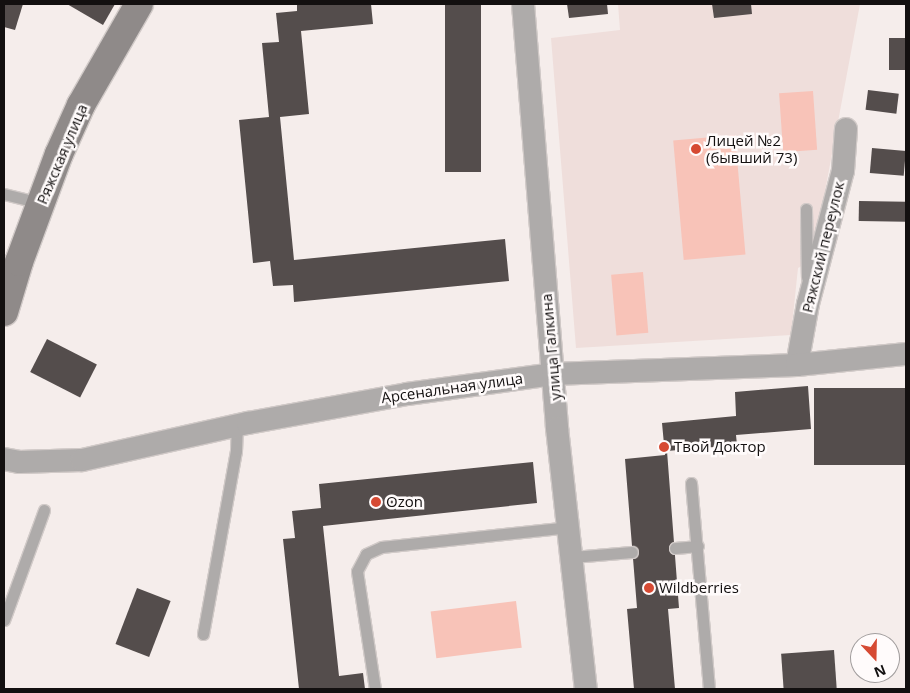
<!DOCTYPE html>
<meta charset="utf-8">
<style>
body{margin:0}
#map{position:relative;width:910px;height:693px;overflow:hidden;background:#f5edeb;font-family:"Open Sans",sans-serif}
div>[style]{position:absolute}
.built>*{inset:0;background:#efdedb}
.green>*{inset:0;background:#f8c3b8;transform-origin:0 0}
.building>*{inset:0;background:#544d4c;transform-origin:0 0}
.roads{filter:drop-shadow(1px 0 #d1cac8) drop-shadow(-1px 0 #d1cac8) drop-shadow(0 1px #d1cac8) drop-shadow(0 -1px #d1cac8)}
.lane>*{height:11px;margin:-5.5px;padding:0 5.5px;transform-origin:5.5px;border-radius:5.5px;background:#aeabaa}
.street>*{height:22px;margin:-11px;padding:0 11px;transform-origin:11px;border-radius:11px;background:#aeabaa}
.secondary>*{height:28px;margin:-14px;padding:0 14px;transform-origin:14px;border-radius:14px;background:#8f8a89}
.dots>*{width:14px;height:14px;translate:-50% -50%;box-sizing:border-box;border:2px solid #fffbfb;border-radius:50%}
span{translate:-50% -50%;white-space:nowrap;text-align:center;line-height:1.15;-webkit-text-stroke:5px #fffbfb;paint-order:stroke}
.poi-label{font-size:15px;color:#131010}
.left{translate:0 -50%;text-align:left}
.street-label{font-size:15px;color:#131010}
.frame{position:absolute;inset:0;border:5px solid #131010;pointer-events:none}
.north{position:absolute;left:850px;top:633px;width:50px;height:50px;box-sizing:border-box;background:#fffbfb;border:1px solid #a19d9d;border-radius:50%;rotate:159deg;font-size:14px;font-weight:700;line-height:20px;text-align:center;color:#131010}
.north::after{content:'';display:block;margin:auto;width:18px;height:22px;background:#d64a33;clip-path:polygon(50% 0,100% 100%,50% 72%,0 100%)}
</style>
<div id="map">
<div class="built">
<i style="clip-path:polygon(618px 4px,860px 4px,812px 261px,798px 268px,791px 335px,576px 348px,551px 38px,620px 30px)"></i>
</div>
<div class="green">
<i style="left:813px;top:91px;width:59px;height:34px;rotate:86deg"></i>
<i style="left:735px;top:135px;width:120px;height:62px;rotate:85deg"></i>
<i style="left:643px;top:272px;width:61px;height:32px;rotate:85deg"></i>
<i style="left:516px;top:601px;width:47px;height:86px;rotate:83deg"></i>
</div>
<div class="building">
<i style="clip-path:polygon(4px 4px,23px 4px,15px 30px,4px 27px)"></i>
<i style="clip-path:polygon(67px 4px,115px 4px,103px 25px)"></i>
<i style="clip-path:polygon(297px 4px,371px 4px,373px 24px,301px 31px,309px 114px,280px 117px,294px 260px,505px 239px,509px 281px,294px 302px,293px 285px,273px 286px,270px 261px,253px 263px,239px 120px,269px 117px,262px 43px,279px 42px,276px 13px,297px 11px)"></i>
<i style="left:445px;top:4px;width:36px;height:168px"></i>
<i style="clip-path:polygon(567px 4px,607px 4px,608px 14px,569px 18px)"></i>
<i style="clip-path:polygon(712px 4px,751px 4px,752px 14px,714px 18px)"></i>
<i style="left:906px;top:38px;width:32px;height:17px;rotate:90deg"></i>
<i style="left:868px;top:90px;width:31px;height:20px;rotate:7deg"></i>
<i style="left:872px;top:148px;width:34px;height:25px;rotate:5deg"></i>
<i style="left:859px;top:201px;width:47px;height:20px;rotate:1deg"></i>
<i style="left:47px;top:339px;width:56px;height:37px;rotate:27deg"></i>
<i style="clip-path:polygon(808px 386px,811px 429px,736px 435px,737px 445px,667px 451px,679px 608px,668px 609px,675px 689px,634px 689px,627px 609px,637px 608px,625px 459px,665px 455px,662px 423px,736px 416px,735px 392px)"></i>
<i style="left:906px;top:388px;width:77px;height:92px;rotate:90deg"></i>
<i style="clip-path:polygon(533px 462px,537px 503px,323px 526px,339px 676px,363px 673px,365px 689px,299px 689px,283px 539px,295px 538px,292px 511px,321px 508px,319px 484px)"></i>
<i style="left:137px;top:588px;width:36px;height:60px;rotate:21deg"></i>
<i style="left:834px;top:650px;width:39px;height:53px;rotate:86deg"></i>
</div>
<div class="roads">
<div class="lane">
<i style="left:4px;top:194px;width:38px;rotate:14deg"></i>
<i style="left:806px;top:209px;width:68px;rotate:89.2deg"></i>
<i style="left:691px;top:483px;width:207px;rotate:85deg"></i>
<i style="left:675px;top:548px;width:23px;rotate:-5deg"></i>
<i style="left:572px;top:557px;width:60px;rotate:-4.8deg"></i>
<i style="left:4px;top:620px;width:117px;rotate:-70deg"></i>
<i style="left:203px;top:634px;width:186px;rotate:-79.8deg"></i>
<i style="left:236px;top:451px;width:26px;rotate:-88deg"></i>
<i style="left:375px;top:689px;width:119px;rotate:-98.7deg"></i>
<i style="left:357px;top:571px;width:19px;rotate:-62deg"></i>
<i style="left:366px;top:554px;width:17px;rotate:-24deg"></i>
<i style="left:382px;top:547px;width:188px;rotate:-6.1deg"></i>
</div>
<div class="street">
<i style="left:523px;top:4px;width:425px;rotate:85.4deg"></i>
<i style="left:557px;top:428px;width:263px;rotate:83.7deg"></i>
<i style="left:797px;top:365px;width:62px;rotate:-79.8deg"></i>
<i style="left:808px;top:304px;width:138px;rotate:-75.3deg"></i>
<i style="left:843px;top:171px;width:42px;rotate:-85.9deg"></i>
<i style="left:4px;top:459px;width:15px;rotate:11deg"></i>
<i style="left:19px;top:462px;width:63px;rotate:-1.8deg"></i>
<i style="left:82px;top:460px;width:170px;rotate:-12.6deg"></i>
<i style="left:248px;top:423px;width:162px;rotate:-10.3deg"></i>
<i style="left:407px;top:394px;width:147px;rotate:-7.8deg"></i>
<i style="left:553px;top:374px;width:244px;rotate:-2.1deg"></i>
<i style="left:797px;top:365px;width:110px;rotate:-5.8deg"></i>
</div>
<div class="secondary">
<i style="left:4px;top:312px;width:52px;rotate:-73.3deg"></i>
<i style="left:19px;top:262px;width:115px;rotate:-69.7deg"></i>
<i style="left:59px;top:154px;width:54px;rotate:-65.8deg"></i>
<i style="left:81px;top:105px;width:116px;rotate:-60.1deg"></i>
</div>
</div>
<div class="dots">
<i style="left:696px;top:149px;background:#d64a33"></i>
<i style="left:664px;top:447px;background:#d64a33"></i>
<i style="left:376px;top:502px;background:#d64a33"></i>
<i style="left:649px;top:588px;background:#d64a33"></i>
</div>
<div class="poi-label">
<span class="left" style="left:706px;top:149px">Лицей №2<br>(бывший 73)</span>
<span class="left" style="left:674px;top:447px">Твой Доктор</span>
<span class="left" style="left:386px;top:502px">Ozon</span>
<span class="left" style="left:659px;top:588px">Wildberries</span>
</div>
<div class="street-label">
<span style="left:62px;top:154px;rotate:-67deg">Ряжская улица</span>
<span style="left:823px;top:247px;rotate:-76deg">Ряжский переулок</span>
<span style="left:551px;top:347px;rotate:-95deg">улица Галкина</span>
<span style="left:452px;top:388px;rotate:-8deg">Арсенальная улица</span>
</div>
<div class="frame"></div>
<div class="north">N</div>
</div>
